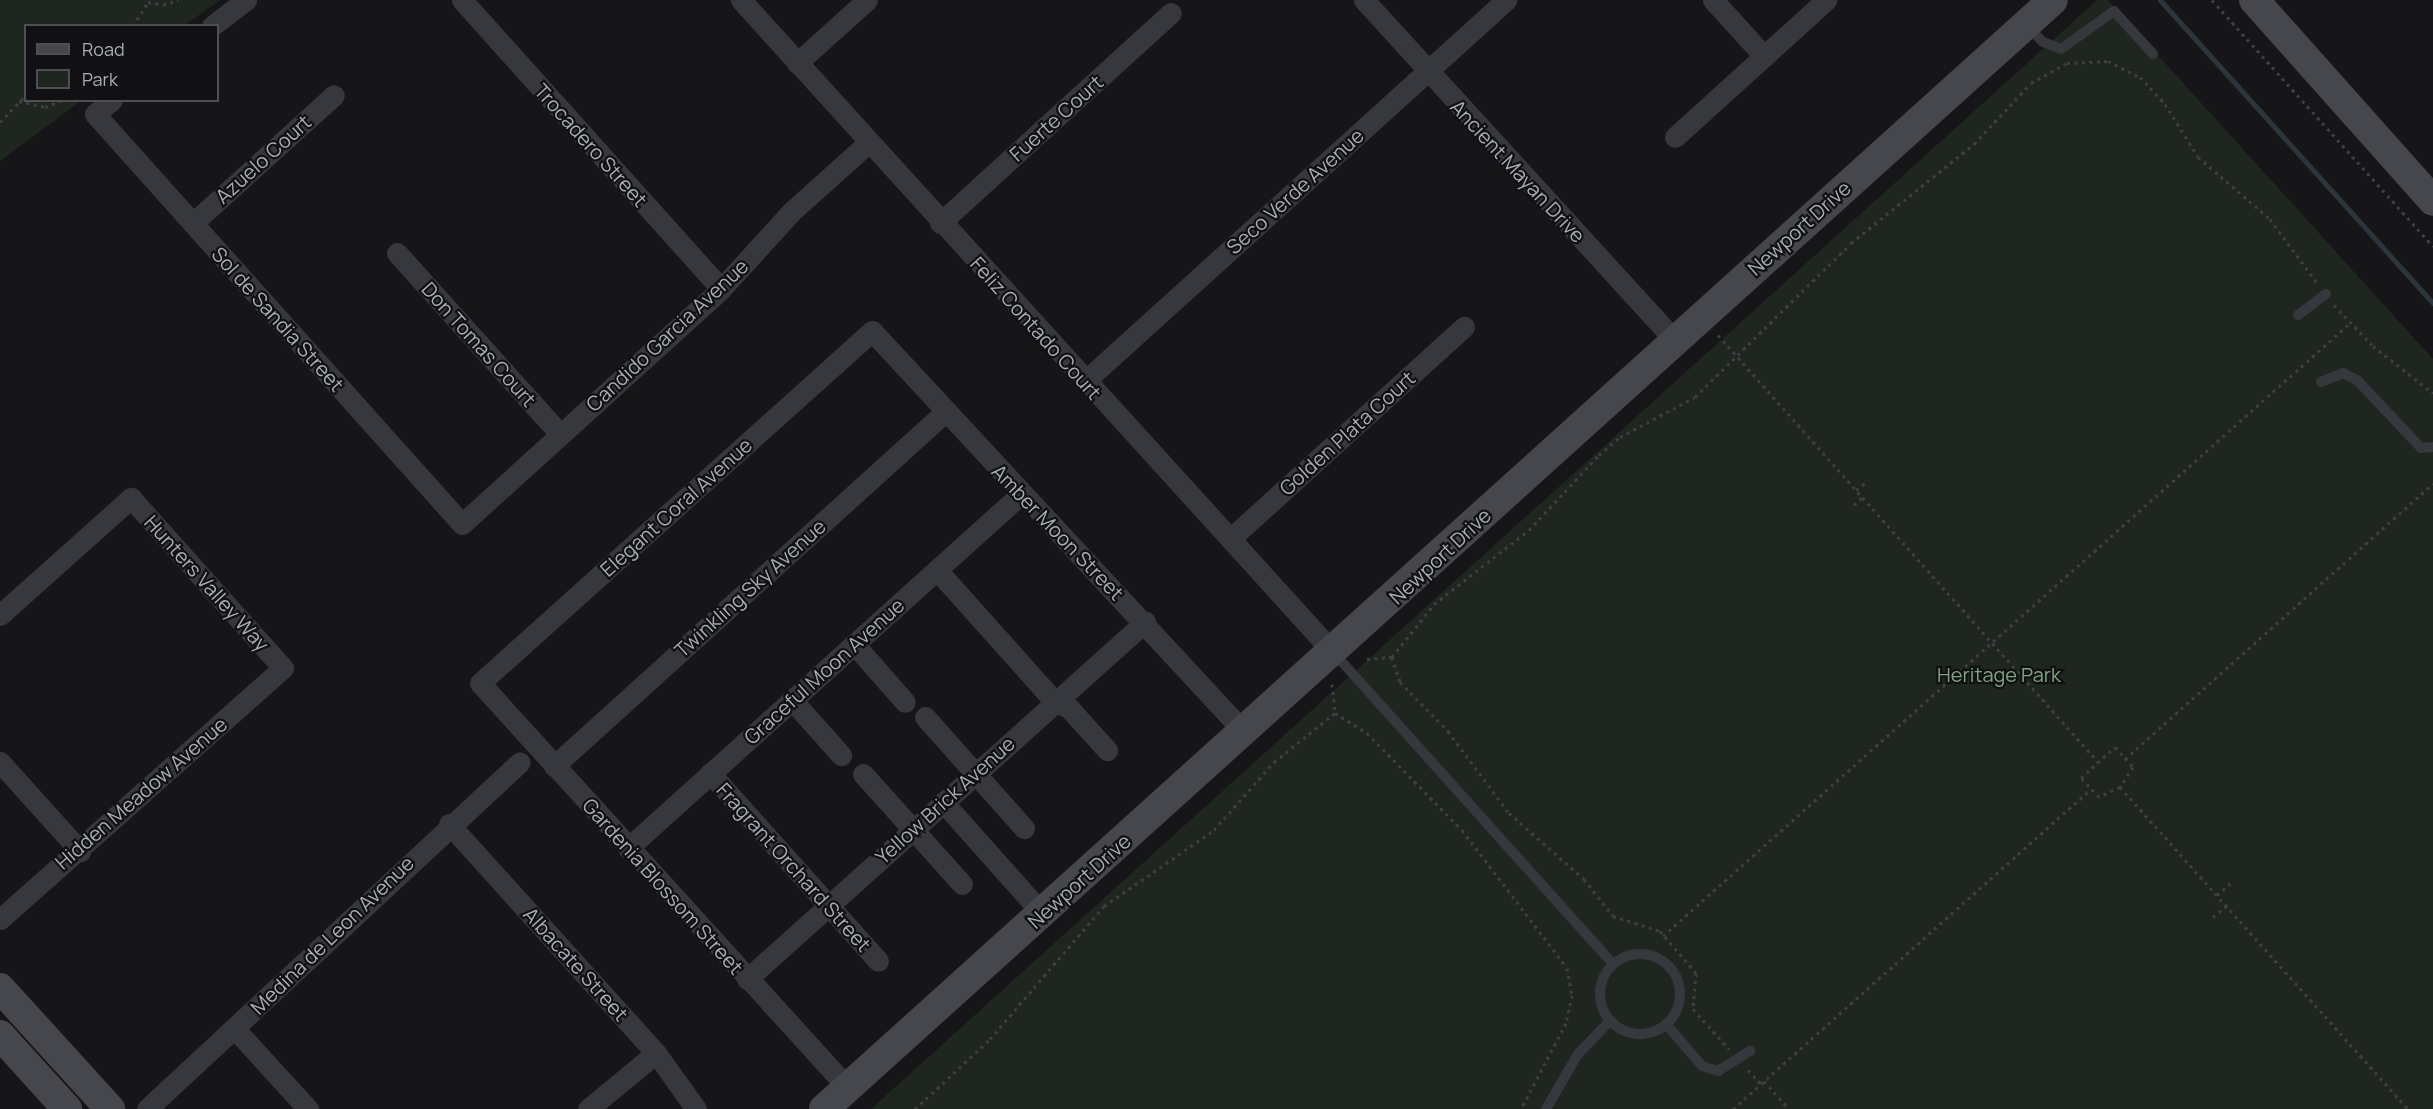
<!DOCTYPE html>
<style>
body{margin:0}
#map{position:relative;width:2433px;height:1109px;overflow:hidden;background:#161618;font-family:Manrope,sans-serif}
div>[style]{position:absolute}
.green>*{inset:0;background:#1e261f}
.stream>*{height:5px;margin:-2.5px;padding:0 2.5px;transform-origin:2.5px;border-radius:2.5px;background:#2c353c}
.path>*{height:3px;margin-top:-1.5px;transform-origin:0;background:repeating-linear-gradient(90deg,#3d3f44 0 3px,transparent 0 7.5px)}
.lane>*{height:10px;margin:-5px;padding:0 5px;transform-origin:5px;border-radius:5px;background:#37383d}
.lane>.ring{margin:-5px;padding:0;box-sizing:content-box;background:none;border:10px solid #37383d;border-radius:50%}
.street>*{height:21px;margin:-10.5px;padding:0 10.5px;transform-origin:10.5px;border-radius:10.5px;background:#37383d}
.secondary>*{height:30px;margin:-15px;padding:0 15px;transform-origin:15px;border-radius:15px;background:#45474d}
span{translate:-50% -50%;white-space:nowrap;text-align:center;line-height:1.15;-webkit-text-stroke:4.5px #111113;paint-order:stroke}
.street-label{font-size:20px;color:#a8adb8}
.park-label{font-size:20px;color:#7fa381}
.legend{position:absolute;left:24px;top:24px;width:195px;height:78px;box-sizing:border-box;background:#111113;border:2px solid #4d4f55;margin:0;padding:8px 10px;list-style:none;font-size:18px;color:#a8adb8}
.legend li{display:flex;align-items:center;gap:12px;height:30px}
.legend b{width:30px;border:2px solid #4d4f55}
</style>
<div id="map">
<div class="green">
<i style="clip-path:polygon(0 0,220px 0,185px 25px,26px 26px,26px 100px,81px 101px,0 161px)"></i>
<i style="clip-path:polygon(2097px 0,2108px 0,2433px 359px,2433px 1109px,871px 1109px)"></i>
</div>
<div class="stream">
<i style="left:2160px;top:0;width:408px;rotate:48deg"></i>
</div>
<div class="path">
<i style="left:2212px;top:0;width:331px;rotate:48.1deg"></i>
<i style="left:133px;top:26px;width:28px;rotate:-58deg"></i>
<i style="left:148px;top:2px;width:15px;rotate:11deg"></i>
<i style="left:163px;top:5px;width:16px;rotate:-18deg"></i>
<i style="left:19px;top:101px;width:27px;rotate:13deg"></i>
<i style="left:45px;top:107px;width:19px;rotate:-21deg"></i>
<i style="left:0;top:122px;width:37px;rotate:-46deg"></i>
<i style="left:2334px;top:305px;width:57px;rotate:46.4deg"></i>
<i style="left:2373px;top:346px;width:76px;rotate:38.1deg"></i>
<i style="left:1718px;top:335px;width:572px;rotate:48.33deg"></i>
<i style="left:1856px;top:490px;width:11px;rotate:-38deg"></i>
<i style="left:1854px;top:505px;width:12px;rotate:-42deg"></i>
<i style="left:1392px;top:657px;width:68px;rotate:-51.6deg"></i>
<i style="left:1434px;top:604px;width:120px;rotate:-37.9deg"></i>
<i style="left:1529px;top:530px;width:103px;rotate:-47deg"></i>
<i style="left:1599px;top:455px;width:28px;rotate:-41deg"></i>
<i style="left:1620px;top:437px;width:85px;rotate:-28.1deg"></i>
<i style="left:1695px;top:397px;width:219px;rotate:-44.6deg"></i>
<i style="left:1851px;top:243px;width:158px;rotate:-38.8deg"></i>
<i style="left:1974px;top:144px;width:83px;rotate:-46.9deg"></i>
<i style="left:2031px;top:83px;width:41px;rotate:-29.1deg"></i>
<i style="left:2067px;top:63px;width:41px;rotate:-2.8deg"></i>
<i style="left:2108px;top:61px;width:36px;rotate:27deg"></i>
<i style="left:2140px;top:77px;width:37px;rotate:47deg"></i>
<i style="left:2165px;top:104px;width:62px;rotate:58.1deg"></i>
<i style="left:2198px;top:157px;width:95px;rotate:40.7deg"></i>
<i style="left:2270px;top:219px;width:79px;rotate:53.7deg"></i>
<i style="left:1367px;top:659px;width:25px;rotate:-5deg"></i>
<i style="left:1392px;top:657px;width:26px;rotate:72deg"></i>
<i style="left:1400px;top:682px;width:69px;rotate:45.6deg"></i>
<i style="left:1448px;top:731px;width:102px;rotate:53.4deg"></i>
<i style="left:1509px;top:813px;width:100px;rotate:41.3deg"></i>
<i style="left:1584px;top:879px;width:47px;rotate:51.9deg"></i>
<i style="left:1613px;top:916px;width:49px;rotate:17.7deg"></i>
<i style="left:1660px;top:931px;width:55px;rotate:49.4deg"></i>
<i style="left:1696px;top:973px;width:36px;rotate:95deg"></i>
<i style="left:1693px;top:1009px;width:54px;rotate:48deg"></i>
<i style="left:1332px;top:684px;width:29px;rotate:84deg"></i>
<i style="left:1335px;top:713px;width:38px;rotate:32deg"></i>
<i style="left:1367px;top:733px;width:136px;rotate:45.6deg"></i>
<i style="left:1462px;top:830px;width:173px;rotate:52.7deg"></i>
<i style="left:1567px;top:968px;width:27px;rotate:80deg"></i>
<i style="left:1572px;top:995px;width:29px;rotate:102deg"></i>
<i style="left:1566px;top:1023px;width:97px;rotate:117.6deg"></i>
<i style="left:2115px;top:747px;width:27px;rotate:48deg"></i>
<i style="left:2133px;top:767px;width:24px;rotate:123deg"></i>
<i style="left:2120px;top:787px;width:23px;rotate:155deg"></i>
<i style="left:2099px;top:797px;width:26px;rotate:-133deg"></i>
<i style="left:2081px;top:778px;width:46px;rotate:-42.4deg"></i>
<i style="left:2125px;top:759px;width:413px;rotate:-41.8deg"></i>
<i style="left:2120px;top:787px;width:432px;rotate:48.2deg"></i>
<i style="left:2217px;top:895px;width:18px;rotate:-41deg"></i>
<i style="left:2213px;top:917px;width:17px;rotate:-40deg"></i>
<i style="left:1663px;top:936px;width:919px;rotate:-41.74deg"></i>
<i style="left:1748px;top:1070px;width:19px;rotate:47deg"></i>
<i style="left:1764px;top:1081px;width:38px;rotate:48deg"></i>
<i style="left:915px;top:1109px;width:103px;rotate:-43deg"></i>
<i style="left:990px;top:1039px;width:175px;rotate:-49.4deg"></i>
<i style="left:1104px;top:906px;width:134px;rotate:-34.6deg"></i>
<i style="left:1214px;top:830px;width:91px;rotate:-48.6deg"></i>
<i style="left:1274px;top:762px;width:78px;rotate:-38.8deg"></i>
<i style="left:1733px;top:1109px;width:480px;rotate:-41.8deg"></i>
</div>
<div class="lane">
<i style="left:2026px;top:25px;width:24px;rotate:45deg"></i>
<i style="left:2043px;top:42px;width:19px;rotate:21deg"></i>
<i style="left:2061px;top:49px;width:65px;rotate:-35.6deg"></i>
<i style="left:2114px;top:11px;width:58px;rotate:47.8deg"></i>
<i style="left:2298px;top:315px;width:35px;rotate:-37deg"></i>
<i style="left:2321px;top:382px;width:24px;rotate:-22deg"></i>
<i style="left:2343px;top:373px;width:16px;rotate:27deg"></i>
<i style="left:2357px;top:380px;width:93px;rotate:46.7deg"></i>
<i style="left:2421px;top:448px;width:12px;rotate:-5deg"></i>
<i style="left:1334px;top:653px;width:418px;rotate:48.1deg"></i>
<i class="ring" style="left:1600px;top:954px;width:70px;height:70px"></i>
<i style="left:1667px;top:1025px;width:54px;rotate:49.5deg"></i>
<i style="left:1702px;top:1066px;width:17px;rotate:17deg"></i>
<i style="left:1718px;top:1071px;width:38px;rotate:-32deg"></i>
<i style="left:1546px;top:1109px;width:64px;rotate:-59.8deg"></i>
<i style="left:1578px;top:1054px;width:47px;rotate:-45.9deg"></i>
</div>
<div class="street">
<i style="left:462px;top:0;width:388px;rotate:48.1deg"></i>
<i style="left:741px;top:0;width:882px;rotate:47.76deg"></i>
<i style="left:1364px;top:0;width:460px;rotate:47.6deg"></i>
<i style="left:1713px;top:0;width:76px;rotate:47.7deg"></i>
<i style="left:212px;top:26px;width:43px;rotate:-37.4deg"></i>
<i style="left:797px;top:63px;width:94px;rotate:-42deg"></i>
<i style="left:112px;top:100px;width:22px;rotate:141deg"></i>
<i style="left:95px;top:114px;width:550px;rotate:48.17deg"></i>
<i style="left:462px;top:524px;width:350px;rotate:-42.2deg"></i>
<i style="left:721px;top:289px;width:104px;rotate:-47.7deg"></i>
<i style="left:791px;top:212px;width:103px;rotate:-41.9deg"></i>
<i style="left:1675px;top:137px;width:204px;rotate:-42.2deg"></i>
<i style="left:193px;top:223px;width:190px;rotate:-42.2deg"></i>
<i style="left:940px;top:223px;width:312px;rotate:-42.3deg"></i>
<i style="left:397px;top:253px;width:244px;rotate:48deg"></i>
<i style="left:1085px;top:381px;width:568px;rotate:-42.14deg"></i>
<i style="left:1230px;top:539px;width:316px;rotate:-42.2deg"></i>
<i style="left:937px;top:570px;width:176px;rotate:48.2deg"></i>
<i style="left:1054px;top:701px;width:17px;rotate:25deg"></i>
<i style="left:1069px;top:708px;width:57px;rotate:47.9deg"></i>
<i style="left:0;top:615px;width:176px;rotate:-41.8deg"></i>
<i style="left:131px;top:498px;width:228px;rotate:48.2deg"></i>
<i style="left:283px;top:668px;width:378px;rotate:138.4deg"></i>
<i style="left:854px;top:644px;width:77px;rotate:48.7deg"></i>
<i style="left:792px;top:700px;width:74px;rotate:48.3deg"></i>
<i style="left:925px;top:717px;width:149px;rotate:48.3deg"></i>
<i style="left:0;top:762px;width:120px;rotate:48deg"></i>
<i style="left:554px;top:766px;width:529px;rotate:-42.16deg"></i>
<i style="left:710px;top:773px;width:252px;rotate:48.2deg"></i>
<i style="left:863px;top:774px;width:148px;rotate:48deg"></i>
<i style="left:943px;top:802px;width:149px;rotate:48.3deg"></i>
<i style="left:449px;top:824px;width:309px;rotate:47.9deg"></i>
<i style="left:656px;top:1053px;width:69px;rotate:54.5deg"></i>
<i style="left:628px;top:848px;width:529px;rotate:-42.01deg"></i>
<i style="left:747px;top:979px;width:535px;rotate:-41.89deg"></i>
<i style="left:234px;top:1028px;width:110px;rotate:47.6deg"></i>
<i style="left:848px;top:1088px;width:547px;rotate:-132.26deg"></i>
<i style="left:480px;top:683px;width:527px;rotate:-41.92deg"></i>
<i style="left:872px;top:331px;width:548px;rotate:47.14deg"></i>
<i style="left:147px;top:1109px;width:509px;rotate:-42.93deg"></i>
<i style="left:588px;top:1109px;width:88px;rotate:-39.5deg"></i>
</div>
<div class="secondary">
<i style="left:2254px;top:0;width:269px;rotate:48.3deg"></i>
<i style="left:0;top:988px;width:164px;rotate:47.7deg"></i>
<i style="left:0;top:1035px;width:100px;rotate:47.8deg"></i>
<i style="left:824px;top:1109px;width:1655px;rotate:-42.06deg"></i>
</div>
<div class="street-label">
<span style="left:1056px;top:118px;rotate:-42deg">Fuerte Court</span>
<span style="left:591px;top:145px;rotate:48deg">Trocadero Street</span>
<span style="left:263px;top:159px;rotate:-42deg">Azuelo Court</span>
<span style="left:1518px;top:171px;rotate:47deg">Ancient Mayan Drive</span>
<span style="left:1295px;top:191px;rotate:-42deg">Seco Verde Avenue</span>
<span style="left:1799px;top:228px;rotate:-42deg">Newport Drive</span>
<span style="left:278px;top:319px;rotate:48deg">Sol de Sandia Street</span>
<span style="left:1036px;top:328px;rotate:48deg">Feliz Contado Court</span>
<span style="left:667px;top:335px;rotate:-43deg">Candido Garcia Avenue</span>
<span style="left:479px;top:344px;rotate:48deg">Don Tomas Court</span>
<span style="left:1347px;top:433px;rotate:-42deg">Golden Plata Court</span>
<span style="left:676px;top:507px;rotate:-42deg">Elegant Coral Avenue</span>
<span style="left:1058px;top:532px;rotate:46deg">Amber Moon Street</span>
<span style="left:1440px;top:556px;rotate:-43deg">Newport Drive</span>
<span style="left:207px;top:583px;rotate:48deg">Hunters Valley Way</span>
<span style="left:750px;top:588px;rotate:-42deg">Twinkling Sky Avenue</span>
<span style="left:824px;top:671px;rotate:-42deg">Graceful Moon Avenue</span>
<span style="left:141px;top:793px;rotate:-41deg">Hidden Meadow Avenue</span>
<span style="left:945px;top:800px;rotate:-42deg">Yellow Brick Avenue</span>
<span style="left:794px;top:867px;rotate:48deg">Fragrant Orchard Street</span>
<span style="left:1079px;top:881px;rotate:-42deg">Newport Drive</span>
<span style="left:663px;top:886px;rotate:48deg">Gardenia Blossom Street</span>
<span style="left:332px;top:935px;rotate:-44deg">Medina de Leon Avenue</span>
<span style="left:576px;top:964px;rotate:48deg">Albacate Street</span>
</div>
<div class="park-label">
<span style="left:1999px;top:674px">Heritage Park</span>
</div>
<ul class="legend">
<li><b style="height:8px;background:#45474d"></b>Road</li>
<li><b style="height:16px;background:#1e261f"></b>Park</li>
</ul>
</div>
